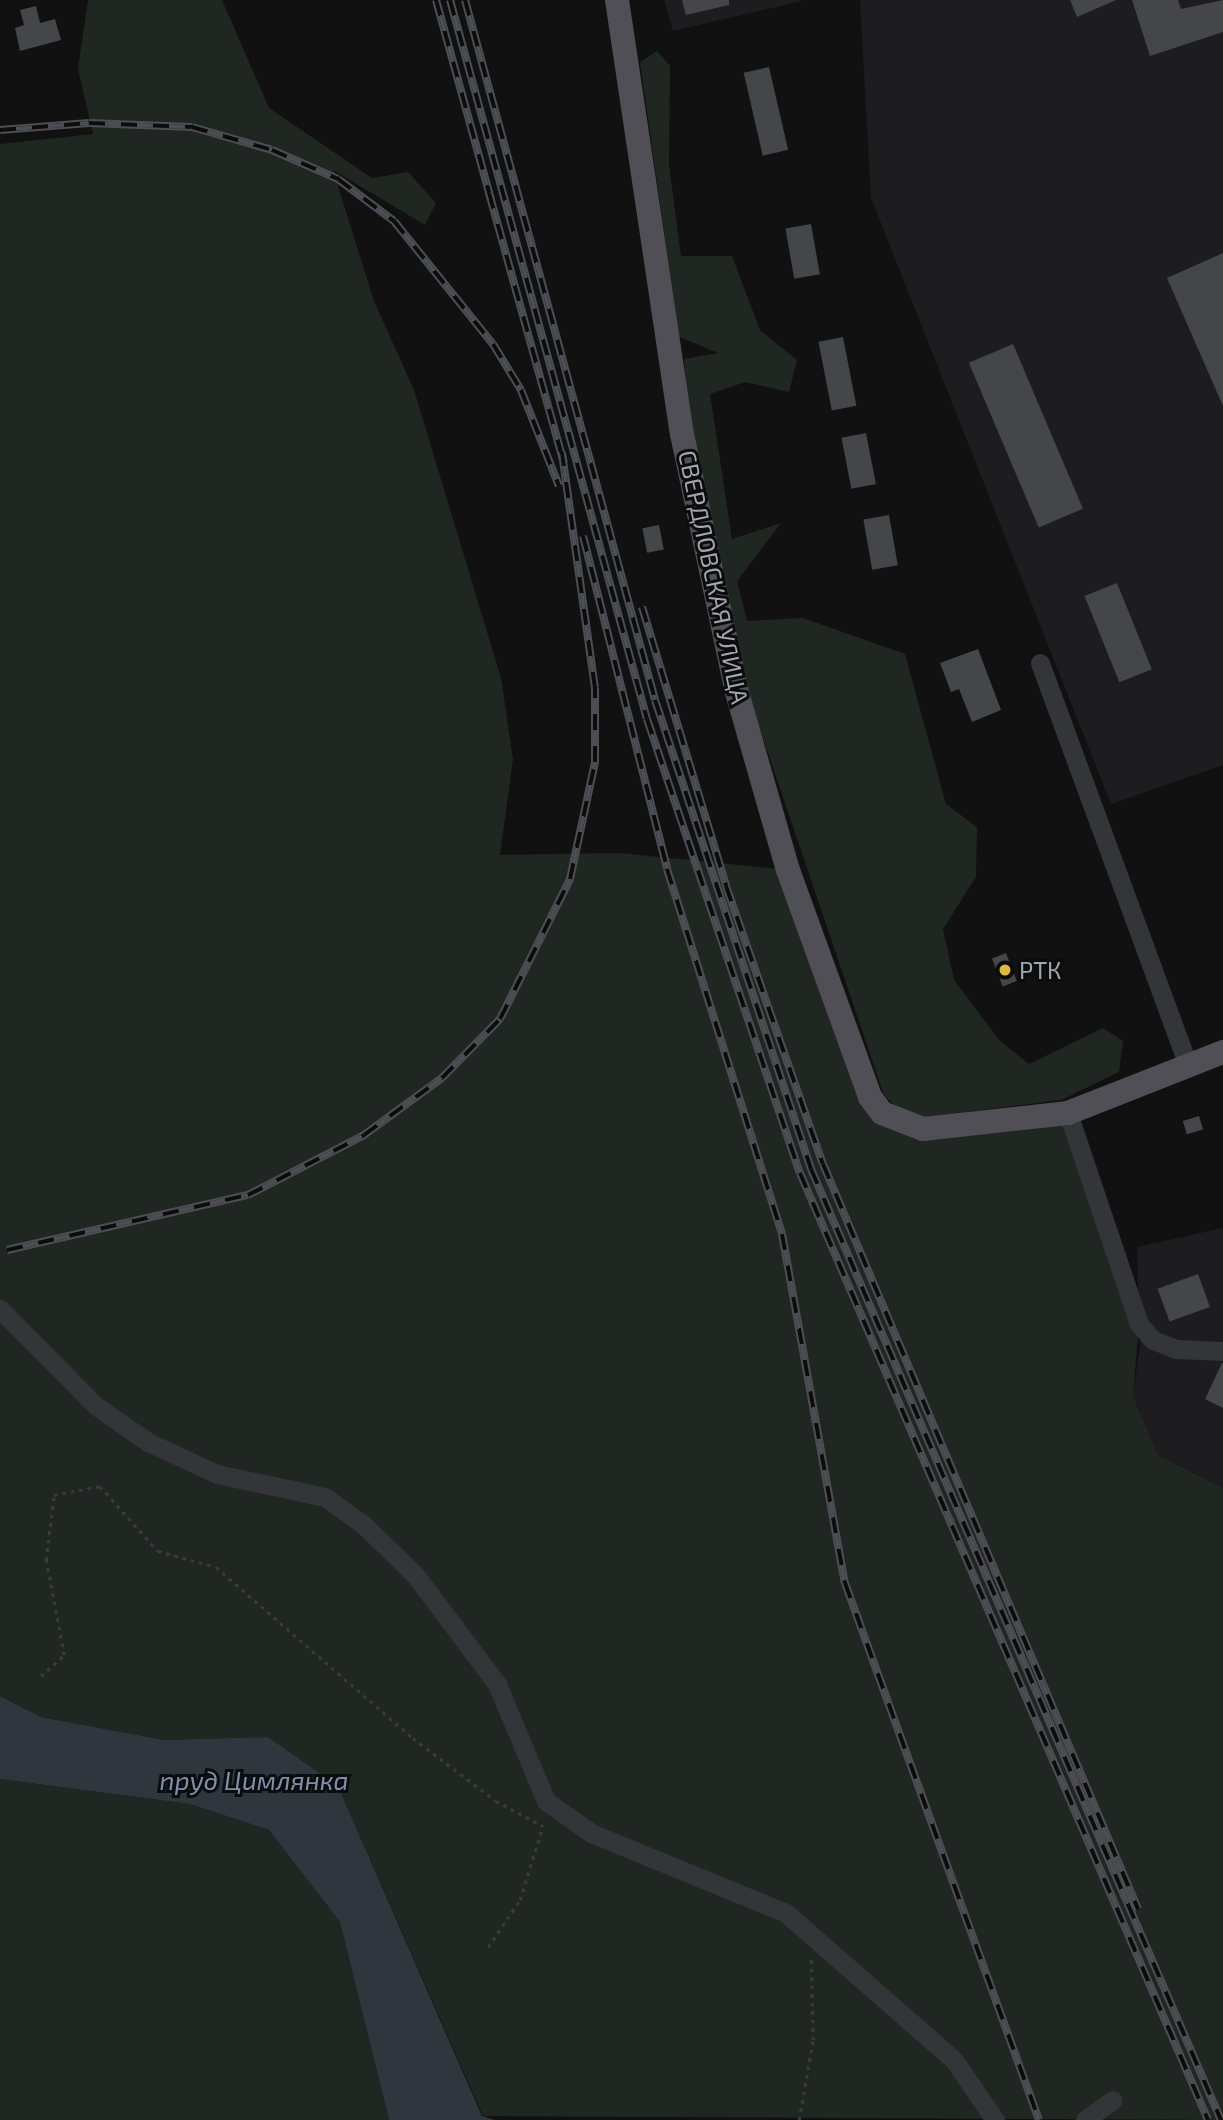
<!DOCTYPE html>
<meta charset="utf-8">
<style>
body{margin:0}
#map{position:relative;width:1223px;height:2120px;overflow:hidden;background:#111112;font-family:"Exo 2",sans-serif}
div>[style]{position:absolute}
.built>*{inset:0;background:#1d1d1f}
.green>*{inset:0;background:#202621}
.water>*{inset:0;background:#30363d}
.building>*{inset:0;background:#45464a;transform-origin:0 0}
.path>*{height:2.5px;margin-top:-1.25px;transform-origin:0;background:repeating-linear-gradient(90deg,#3a3b3f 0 3.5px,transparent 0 8.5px)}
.minor>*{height:19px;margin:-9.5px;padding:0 9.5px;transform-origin:9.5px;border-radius:9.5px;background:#343539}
.major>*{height:24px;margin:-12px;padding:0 12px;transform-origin:12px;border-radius:12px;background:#4f4f55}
.rail>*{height:8px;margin-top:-4px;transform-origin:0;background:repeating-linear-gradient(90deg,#0c0c0d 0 16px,#4d4e53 0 32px);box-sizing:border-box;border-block:2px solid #4d4e53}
.dots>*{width:19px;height:19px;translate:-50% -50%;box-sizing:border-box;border:4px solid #0c0c0d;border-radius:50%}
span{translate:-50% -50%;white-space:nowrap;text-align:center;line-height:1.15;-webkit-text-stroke:6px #0c0c0d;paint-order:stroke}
.street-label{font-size:24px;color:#a3a6b1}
.poi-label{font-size:24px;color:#a3a6b1}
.left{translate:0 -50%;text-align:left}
.water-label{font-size:26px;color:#7d91aa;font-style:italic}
</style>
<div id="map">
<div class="built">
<i style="clip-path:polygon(664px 0,801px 0,802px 1px,673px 31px)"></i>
<i style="clip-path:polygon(860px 0,1223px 0,1223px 765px,1111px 804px,871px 198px)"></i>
<i style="clip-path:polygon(1223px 1228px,1223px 1488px,1158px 1455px,1133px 1396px,1140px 1345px,1137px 1247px)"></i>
</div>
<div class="green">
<i style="clip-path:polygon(88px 0,222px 0,269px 108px,372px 178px,408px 172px,436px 203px,425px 225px,333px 170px,374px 301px,414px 390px,501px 678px,513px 759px,500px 855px,620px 853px,788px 870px,870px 1096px,901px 1122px,1068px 1113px,1139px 1324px,1133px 1396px,1158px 1455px,1223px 1488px,1223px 2120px,483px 2116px,338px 1786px,268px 1737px,164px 1740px,41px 1717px,0 1696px,0 144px,93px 134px,78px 69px)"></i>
<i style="clip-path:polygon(657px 51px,670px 66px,669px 165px,681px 256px,732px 256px,760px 330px,797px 360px,789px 392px,745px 382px,710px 394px,732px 539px,781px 523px,737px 581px,747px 621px,803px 618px,905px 654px,946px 804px,977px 827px,976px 877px,943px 929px,954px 980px,1000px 1041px,1029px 1064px,1103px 1028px,1123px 1041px,1119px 1072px,1061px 1100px,925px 1117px,900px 1111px,884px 1095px,749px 697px,689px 423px,684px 359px,718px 353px,679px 337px,640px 62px)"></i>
<i style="clip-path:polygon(0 1779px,190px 1804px,269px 1830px,340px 1922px,389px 2120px,0 2120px)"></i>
</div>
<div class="water">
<i style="clip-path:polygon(0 1696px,41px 1717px,164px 1740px,268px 1737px,338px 1786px,482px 2116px,495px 2120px,389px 2120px,340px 1922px,269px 1830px,190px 1804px,0 1779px)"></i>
</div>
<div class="building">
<i style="clip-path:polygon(682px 0,729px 0,729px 5px,686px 15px)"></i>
<i style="clip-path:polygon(1070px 0,1116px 0,1077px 17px)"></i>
<i style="clip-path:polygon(1132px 0,1178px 0,1181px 9px,1223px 0,1223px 32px,1150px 56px)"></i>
<i style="clip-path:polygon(36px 6px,40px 23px,55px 19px,61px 40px,20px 51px,15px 28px,24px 25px,20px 10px)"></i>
<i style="left:769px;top:67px;width:85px;height:26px;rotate:77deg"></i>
<i style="left:811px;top:224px;width:51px;height:26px;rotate:80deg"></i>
<i style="clip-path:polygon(1223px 253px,1223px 406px,1167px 278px)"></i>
<i style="left:843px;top:337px;width:70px;height:25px;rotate:79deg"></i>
<i style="left:1013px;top:344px;width:179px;height:48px;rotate:67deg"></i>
<i style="left:866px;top:433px;width:52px;height:25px;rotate:79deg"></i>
<i style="left:889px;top:515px;width:51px;height:26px;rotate:80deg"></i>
<i style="left:659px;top:525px;width:25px;height:17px;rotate:79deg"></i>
<i style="left:1117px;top:583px;width:93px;height:35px;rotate:68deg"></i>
<i style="clip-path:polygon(978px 649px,1001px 710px,972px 722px,959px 689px,951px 692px,940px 663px)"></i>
<i style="left:1006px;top:953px;width:30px;height:15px;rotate:69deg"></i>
<i style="left:1199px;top:1116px;width:14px;height:17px;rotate:73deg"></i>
<i style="left:1198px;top:1274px;width:35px;height:43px;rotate:70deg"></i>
<i style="clip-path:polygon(1222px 1363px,1223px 1363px,1223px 1408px,1205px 1399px)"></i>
</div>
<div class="path">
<i style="left:41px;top:1676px;width:31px;rotate:-42deg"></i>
<i style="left:64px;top:1655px;width:97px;rotate:-100.7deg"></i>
<i style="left:46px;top:1560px;width:65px;rotate:-83deg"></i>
<i style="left:54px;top:1495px;width:47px;rotate:-11.1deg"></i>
<i style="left:100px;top:1486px;width:87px;rotate:48.3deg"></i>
<i style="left:158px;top:1551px;width:60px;rotate:15.4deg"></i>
<i style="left:216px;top:1567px;width:261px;rotate:41deg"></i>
<i style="left:413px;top:1738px;width:104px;rotate:37.2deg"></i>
<i style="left:496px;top:1801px;width:53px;rotate:28deg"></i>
<i style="left:488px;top:1947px;width:57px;rotate:-55.8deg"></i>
<i style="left:520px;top:1900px;width:78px;rotate:-73deg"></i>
<i style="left:799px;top:2120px;width:81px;rotate:-80.1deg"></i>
<i style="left:813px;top:2040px;width:81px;rotate:-91.4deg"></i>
</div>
<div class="minor">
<i style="left:1040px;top:663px;width:429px;rotate:69.8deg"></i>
<i style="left:1068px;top:1113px;width:223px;rotate:71.4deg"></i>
<i style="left:1139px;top:1324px;width:21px;rotate:49deg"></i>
<i style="left:1153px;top:1340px;width:26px;rotate:21deg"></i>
<i style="left:1177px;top:1349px;width:46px;rotate:2.5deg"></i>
<i style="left:0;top:1309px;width:136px;rotate:45.3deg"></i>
<i style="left:96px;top:1406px;width:63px;rotate:34.7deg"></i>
<i style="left:148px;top:1442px;width:76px;rotate:24.9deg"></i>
<i style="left:217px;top:1474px;width:110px;rotate:12deg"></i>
<i style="left:325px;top:1497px;width:49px;rotate:35.9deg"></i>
<i style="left:365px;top:1526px;width:71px;rotate:44.4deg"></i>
<i style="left:416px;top:1576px;width:135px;rotate:53.1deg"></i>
<i style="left:497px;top:1684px;width:127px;rotate:67.3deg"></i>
<i style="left:546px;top:1801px;width:55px;rotate:35.4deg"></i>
<i style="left:591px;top:1833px;width:211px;rotate:22.3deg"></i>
<i style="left:786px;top:1913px;width:223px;rotate:41.2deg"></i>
<i style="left:954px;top:2060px;width:73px;rotate:55.7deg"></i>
<i style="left:1085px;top:2120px;width:34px;rotate:-36deg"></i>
</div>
<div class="major">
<i style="left:617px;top:0;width:439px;rotate:81.5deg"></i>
<i style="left:682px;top:434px;width:261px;rotate:78deg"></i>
<i style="left:736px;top:689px;width:188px;rotate:74deg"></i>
<i style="left:788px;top:870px;width:241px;rotate:70.1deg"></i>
<i style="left:870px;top:1097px;width:20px;rotate:53deg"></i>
<i style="left:882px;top:1113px;width:44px;rotate:21.3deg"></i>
<i style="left:923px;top:1129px;width:146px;rotate:-6.3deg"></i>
<i style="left:1068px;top:1113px;width:167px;rotate:-21.5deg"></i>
</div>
<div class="rail">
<i style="left:436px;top:0;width:207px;rotate:74.6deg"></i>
<i style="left:450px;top:0;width:745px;rotate:74.68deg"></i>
<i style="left:647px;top:719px;width:479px;rotate:71.4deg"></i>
<i style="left:800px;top:1173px;width:1031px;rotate:66.69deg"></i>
<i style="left:465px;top:0;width:725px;rotate:74.81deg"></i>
<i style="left:655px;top:700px;width:494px;rotate:71.6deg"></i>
<i style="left:811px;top:1169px;width:1036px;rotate:66.68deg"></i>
<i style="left:0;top:130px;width:89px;rotate:-4.5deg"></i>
<i style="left:89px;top:123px;width:103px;rotate:2.2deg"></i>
<i style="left:192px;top:127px;width:83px;rotate:16deg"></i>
<i style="left:272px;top:150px;width:72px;rotate:23.7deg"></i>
<i style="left:338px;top:179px;width:70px;rotate:36.9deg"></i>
<i style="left:394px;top:221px;width:158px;rotate:51.2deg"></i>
<i style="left:493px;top:344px;width:54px;rotate:58.7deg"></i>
<i style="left:521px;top:390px;width:103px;rotate:68.4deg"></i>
<i style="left:489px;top:193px;width:280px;rotate:74.5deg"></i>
<i style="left:583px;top:536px;width:343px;rotate:75.8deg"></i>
<i style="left:667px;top:869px;width:383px;rotate:72.5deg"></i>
<i style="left:782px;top:1234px;width:355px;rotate:79.8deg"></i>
<i style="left:845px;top:1583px;width:571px;rotate:70.14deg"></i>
<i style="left:642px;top:607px;width:291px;rotate:73.2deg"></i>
<i style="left:726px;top:886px;width:294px;rotate:70.8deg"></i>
<i style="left:823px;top:1164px;width:809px;rotate:67.08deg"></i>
<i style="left:7px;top:1250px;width:247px;rotate:-12.9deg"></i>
<i style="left:248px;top:1195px;width:131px;rotate:-27.3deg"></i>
<i style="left:364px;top:1135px;width:97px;rotate:-36.2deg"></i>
<i style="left:442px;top:1078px;width:83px;rotate:-45.5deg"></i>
<i style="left:500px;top:1019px;width:157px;rotate:-63.4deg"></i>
<i style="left:570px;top:879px;width:120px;rotate:-77.9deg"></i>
<i style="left:595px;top:762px;width:74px;rotate:-90deg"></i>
<i style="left:595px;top:688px;width:238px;rotate:-98deg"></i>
</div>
<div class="dots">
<i style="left:1005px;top:970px;background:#deb73d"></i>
</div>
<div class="street-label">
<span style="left:714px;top:577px;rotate:78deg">СВЕРДЛОВСКАЯ УЛИЦА</span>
</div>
<div class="poi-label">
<span class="left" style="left:1019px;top:970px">РТК</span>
</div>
<div class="water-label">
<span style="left:254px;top:1780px">пруд Цимлянка</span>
</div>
</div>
